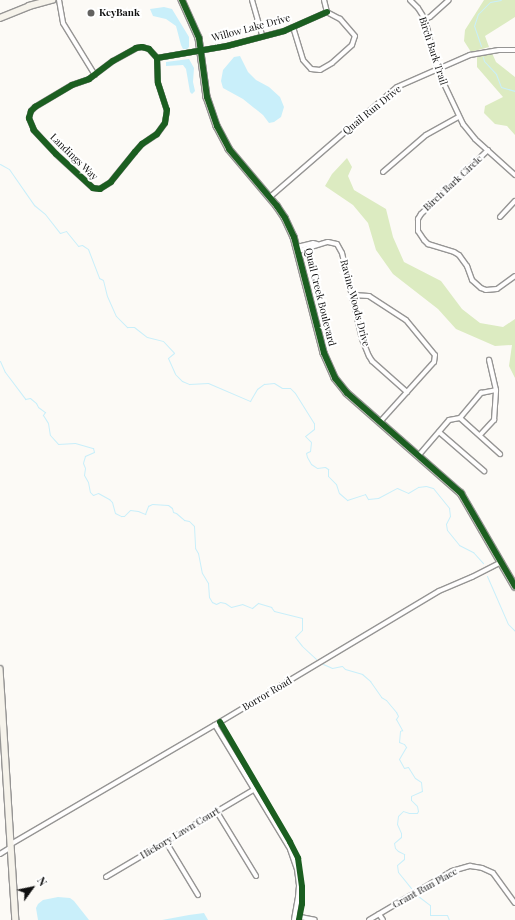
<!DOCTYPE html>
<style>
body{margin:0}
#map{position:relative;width:515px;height:920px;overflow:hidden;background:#fcfaf6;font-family:"Playfair Display",serif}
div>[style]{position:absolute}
.forest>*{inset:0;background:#dcebc1}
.water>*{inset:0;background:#c9effa}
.stream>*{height:1px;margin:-0.5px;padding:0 0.5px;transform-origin:0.5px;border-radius:0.5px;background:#c9effa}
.roads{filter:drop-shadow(1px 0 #969594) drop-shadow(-1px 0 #969594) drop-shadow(0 1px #969594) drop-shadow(0 -1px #969594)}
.street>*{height:4px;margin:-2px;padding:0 2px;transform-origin:2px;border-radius:2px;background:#fffefe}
.secondary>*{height:5.5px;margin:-2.75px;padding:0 2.75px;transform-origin:2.75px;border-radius:2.75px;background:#f6f3eb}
.cycleway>*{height:6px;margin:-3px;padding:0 3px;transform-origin:3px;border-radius:3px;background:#1b5e20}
.dots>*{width:11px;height:11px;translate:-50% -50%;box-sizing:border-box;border:2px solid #fff;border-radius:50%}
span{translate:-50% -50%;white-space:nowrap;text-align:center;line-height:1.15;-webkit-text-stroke:4px #fff;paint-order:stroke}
.poi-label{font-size:10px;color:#101010;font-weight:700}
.left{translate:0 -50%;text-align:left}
.street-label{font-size:10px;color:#101010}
.north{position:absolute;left:12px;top:868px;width:40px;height:40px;-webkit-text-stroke:3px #fff;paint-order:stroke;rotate:57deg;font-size:11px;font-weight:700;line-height:16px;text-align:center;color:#101010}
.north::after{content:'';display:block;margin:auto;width:14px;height:18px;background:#101010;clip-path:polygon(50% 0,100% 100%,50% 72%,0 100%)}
</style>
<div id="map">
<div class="forest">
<i style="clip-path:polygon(484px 0,515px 0,515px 17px,485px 36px,489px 47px,471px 52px,464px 41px,465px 30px)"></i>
<i style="clip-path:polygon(492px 53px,496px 62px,515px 77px,515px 135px,507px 126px,495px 124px,484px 113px,485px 106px,503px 97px,477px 67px,477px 55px)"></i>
<i style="clip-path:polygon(347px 158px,352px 167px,348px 176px,354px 190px,386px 209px,393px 237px,404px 262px,441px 281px,462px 309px,480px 323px,503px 327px,515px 319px,515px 378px,509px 366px,512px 345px,495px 346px,456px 329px,438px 309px,393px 274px,376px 250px,368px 223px,353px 205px,325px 186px,332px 174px)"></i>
</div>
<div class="water">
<i style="clip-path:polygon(164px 7px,172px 9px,189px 37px,189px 47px,187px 49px,183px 49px,181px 45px,176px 26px,166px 19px,153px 16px,150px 9px)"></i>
<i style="clip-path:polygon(240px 56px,248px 72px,256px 80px,269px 87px,280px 97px,284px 107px,281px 117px,274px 122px,269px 123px,263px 115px,243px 99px,223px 88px,221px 81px,223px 70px,234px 57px)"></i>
<i style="clip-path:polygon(189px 59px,194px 68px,193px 82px,195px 91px,192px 94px,190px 92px,186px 69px,183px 65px,166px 66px,166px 62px)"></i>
<i style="clip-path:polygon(58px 897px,70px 898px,74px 901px,89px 920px,38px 920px,36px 908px,38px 904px,43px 900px)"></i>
<i style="clip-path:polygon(204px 913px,208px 920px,162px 920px,189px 915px)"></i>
</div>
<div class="stream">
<i style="left:481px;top:46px;width:21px;rotate:-109deg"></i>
<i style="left:474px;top:26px;width:13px;rotate:-72deg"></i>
<i style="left:478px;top:14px;width:17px;rotate:-45deg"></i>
<i style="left:490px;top:2px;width:11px;rotate:-10deg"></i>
<i style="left:483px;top:57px;width:4px;rotate:76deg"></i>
<i style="left:484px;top:61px;width:18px;rotate:47deg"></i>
<i style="left:496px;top:74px;width:14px;rotate:69deg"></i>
<i style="left:501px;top:87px;width:15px;rotate:16deg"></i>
<i style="left:515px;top:116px;width:2px;rotate:90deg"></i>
<i style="left:0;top:164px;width:10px;rotate:29deg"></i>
<i style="left:9px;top:169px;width:44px;rotate:55.2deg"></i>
<i style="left:34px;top:205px;width:14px;rotate:39deg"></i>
<i style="left:45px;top:214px;width:24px;rotate:52deg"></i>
<i style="left:60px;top:233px;width:6px;rotate:-18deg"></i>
<i style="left:66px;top:231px;width:19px;rotate:51deg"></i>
<i style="left:78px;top:246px;width:4px;rotate:-14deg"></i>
<i style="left:82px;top:245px;width:7px;rotate:34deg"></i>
<i style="left:88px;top:249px;width:31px;rotate:69deg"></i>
<i style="left:99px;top:278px;width:4px;rotate:27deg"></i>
<i style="left:103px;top:280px;width:16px;rotate:76deg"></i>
<i style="left:107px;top:296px;width:22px;rotate:66deg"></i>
<i style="left:116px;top:316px;width:16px;rotate:45deg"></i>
<i style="left:127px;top:327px;width:7px"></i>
<i style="left:134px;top:327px;width:16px;rotate:38deg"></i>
<i style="left:147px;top:337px;width:16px;rotate:14deg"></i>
<i style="left:163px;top:341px;width:16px;rotate:47deg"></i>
<i style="left:174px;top:353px;width:8px;rotate:140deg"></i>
<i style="left:168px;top:358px;width:17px;rotate:66deg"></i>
<i style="left:175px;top:374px;width:10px;rotate:45deg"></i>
<i style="left:182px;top:381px;width:8px;rotate:23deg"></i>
<i style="left:189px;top:384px;width:19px;rotate:-3deg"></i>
<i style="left:208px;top:383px;width:46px;rotate:23.2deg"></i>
<i style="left:250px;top:401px;width:14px;rotate:-60deg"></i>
<i style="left:257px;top:389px;width:9px;rotate:-36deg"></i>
<i style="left:264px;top:384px;width:10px;rotate:-6deg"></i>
<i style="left:274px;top:383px;width:9px;rotate:32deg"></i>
<i style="left:282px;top:388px;width:8px"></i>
<i style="left:290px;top:388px;width:7px;rotate:45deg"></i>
<i style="left:295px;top:393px;width:36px;rotate:58deg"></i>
<i style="left:314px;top:423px;width:6px;rotate:90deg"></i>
<i style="left:314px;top:429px;width:11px;rotate:142deg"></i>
<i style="left:305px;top:436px;width:8px;rotate:45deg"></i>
<i style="left:311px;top:442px;width:9px;rotate:96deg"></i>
<i style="left:310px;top:451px;width:4px;rotate:153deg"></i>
<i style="left:306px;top:453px;width:4px;rotate:76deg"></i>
<i style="left:307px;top:457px;width:8px;rotate:60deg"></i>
<i style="left:311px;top:464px;width:7px;rotate:34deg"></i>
<i style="left:317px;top:468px;width:8px;rotate:-7deg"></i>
<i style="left:325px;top:467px;width:4px;rotate:34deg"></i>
<i style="left:328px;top:469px;width:7px;rotate:90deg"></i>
<i style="left:328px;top:476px;width:11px;rotate:45deg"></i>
<i style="left:336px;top:484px;width:9px;rotate:72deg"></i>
<i style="left:339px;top:493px;width:11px;rotate:41deg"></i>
<i style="left:347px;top:500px;width:19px;rotate:-18deg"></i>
<i style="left:365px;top:494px;width:6px;rotate:59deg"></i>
<i style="left:368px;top:499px;width:10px;rotate:-6deg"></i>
<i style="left:378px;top:498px;width:21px;rotate:-28deg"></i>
<i style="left:397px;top:488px;width:12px;rotate:24deg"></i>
<i style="left:408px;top:493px;width:12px;rotate:-31deg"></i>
<i style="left:418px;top:487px;width:8px;rotate:-7deg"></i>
<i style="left:426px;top:486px;width:7px;rotate:16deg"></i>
<i style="left:433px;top:488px;width:26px;rotate:51deg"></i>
<i style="left:449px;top:508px;width:8px;rotate:83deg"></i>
<i style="left:450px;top:516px;width:9px;rotate:117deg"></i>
<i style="left:446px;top:524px;width:6px;rotate:81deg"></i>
<i style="left:447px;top:530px;width:19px;rotate:51deg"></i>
<i style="left:459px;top:545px;width:16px;rotate:27deg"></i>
<i style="left:473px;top:552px;width:15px;rotate:48deg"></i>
<i style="left:0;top:361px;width:12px;rotate:66deg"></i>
<i style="left:5px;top:372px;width:34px;rotate:53deg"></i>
<i style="left:25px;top:399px;width:5px;rotate:-11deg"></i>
<i style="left:30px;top:398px;width:8px;rotate:40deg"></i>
<i style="left:36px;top:403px;width:4px;rotate:63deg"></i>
<i style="left:38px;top:407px;width:9px;rotate:36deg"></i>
<i style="left:45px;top:412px;width:4px;rotate:124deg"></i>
<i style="left:43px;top:415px;width:9px;rotate:58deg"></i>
<i style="left:48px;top:423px;width:12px;rotate:81deg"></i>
<i style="left:50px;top:435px;width:12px;rotate:48deg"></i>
<i style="left:58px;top:444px;width:17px;rotate:-3deg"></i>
<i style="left:75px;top:443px;width:19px;rotate:16deg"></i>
<i style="left:93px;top:448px;width:4px;rotate:76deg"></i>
<i style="left:94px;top:452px;width:10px;rotate:156deg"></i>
<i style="left:85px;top:456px;width:7px;rotate:106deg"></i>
<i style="left:83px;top:463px;width:5px;rotate:68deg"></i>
<i style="left:85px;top:468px;width:7px;rotate:98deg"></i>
<i style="left:84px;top:475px;width:8px;rotate:60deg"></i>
<i style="left:88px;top:482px;width:10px;rotate:79deg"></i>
<i style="left:90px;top:492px;width:4px;rotate:45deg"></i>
<i style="left:93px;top:495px;width:5px;rotate:-22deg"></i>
<i style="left:98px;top:493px;width:13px;rotate:29deg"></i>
<i style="left:109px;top:499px;width:4px;rotate:45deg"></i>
<i style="left:112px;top:502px;width:11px;rotate:75deg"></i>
<i style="left:115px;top:513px;width:7px;rotate:27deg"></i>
<i style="left:121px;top:516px;width:3px"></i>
<i style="left:124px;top:516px;width:8px;rotate:-45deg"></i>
<i style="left:130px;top:510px;width:8px;rotate:7deg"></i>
<i style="left:138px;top:511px;width:8px;rotate:23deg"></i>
<i style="left:145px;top:514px;width:9px;rotate:-69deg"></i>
<i style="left:148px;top:506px;width:4px;rotate:-27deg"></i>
<i style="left:152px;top:504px;width:16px;rotate:4deg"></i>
<i style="left:168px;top:505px;width:5px;rotate:37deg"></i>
<i style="left:172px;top:508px;width:4px;rotate:76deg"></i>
<i style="left:173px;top:512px;width:3px;rotate:18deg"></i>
<i style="left:176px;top:513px;width:11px;rotate:41deg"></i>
<i style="left:184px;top:520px;width:5px;rotate:11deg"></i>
<i style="left:189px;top:521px;width:7px;rotate:45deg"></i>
<i style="left:194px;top:526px;width:22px;rotate:87deg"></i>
<i style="left:195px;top:548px;width:6px;rotate:59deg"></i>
<i style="left:198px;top:553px;width:20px;rotate:79deg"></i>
<i style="left:202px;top:573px;width:12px;rotate:59deg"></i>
<i style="left:208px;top:583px;width:14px;rotate:86deg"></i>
<i style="left:209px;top:597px;width:6px;rotate:59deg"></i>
<i style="left:212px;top:602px;width:4px;rotate:27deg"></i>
<i style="left:216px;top:604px;width:4px;rotate:-27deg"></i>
<i style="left:220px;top:602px;width:5px;rotate:11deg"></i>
<i style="left:225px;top:603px;width:7px;rotate:34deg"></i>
<i style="left:231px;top:607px;width:11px;rotate:-15deg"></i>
<i style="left:242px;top:604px;width:11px;rotate:22deg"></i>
<i style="left:252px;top:608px;width:8px;rotate:-40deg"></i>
<i style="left:258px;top:603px;width:14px;rotate:17deg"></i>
<i style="left:271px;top:607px;width:5px;rotate:53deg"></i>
<i style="left:274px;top:611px;width:29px;rotate:14deg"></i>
<i style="left:302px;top:618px;width:12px;rotate:90deg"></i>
<i style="left:302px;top:630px;width:10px;rotate:135deg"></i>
<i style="left:295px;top:637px;width:11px;rotate:52deg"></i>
<i style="left:302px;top:646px;width:19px;rotate:43deg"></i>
<i style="left:515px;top:364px;width:1px;rotate:90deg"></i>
<i style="left:487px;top:576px;width:52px;rotate:66.4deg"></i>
<i style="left:508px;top:624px;width:10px;rotate:45deg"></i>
<i style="left:323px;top:664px;width:10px;rotate:24deg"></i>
<i style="left:332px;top:668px;width:10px;rotate:-11deg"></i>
<i style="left:342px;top:666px;width:4px;rotate:45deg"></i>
<i style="left:345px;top:669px;width:18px;rotate:16deg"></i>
<i style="left:362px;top:674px;width:11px;rotate:41deg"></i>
<i style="left:370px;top:681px;width:19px;rotate:55deg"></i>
<i style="left:381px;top:697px;width:6px;rotate:31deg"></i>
<i style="left:386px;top:700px;width:16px;rotate:50deg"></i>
<i style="left:396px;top:712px;width:4px;rotate:63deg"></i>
<i style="left:398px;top:716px;width:4px;rotate:124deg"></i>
<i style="left:396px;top:719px;width:13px;rotate:61deg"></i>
<i style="left:402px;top:730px;width:2px;rotate:153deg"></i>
<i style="left:400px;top:731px;width:11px;rotate:95deg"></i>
<i style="left:399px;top:742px;width:5px;rotate:22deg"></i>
<i style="left:404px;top:744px;width:4px;rotate:56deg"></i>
<i style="left:406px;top:747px;width:14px;rotate:120deg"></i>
<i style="left:399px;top:759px;width:10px;rotate:61deg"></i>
<i style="left:404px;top:768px;width:4px;rotate:-14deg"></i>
<i style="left:408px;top:767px;width:13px;rotate:58deg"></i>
<i style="left:415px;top:778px;width:7px;rotate:34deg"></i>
<i style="left:421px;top:782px;width:9px;rotate:84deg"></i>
<i style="left:422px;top:791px;width:12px;rotate:156deg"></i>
<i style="left:411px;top:796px;width:4px;rotate:90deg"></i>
<i style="left:411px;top:800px;width:8px;rotate:45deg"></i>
<i style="left:417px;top:806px;width:5px;rotate:79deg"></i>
<i style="left:418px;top:811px;width:2px;rotate:117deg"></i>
<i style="left:417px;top:813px;width:8px;rotate:180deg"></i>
<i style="left:409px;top:813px;width:6px;rotate:-162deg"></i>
<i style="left:403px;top:811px;width:7px;rotate:135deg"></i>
<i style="left:398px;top:816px;width:8px;rotate:97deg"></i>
<i style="left:397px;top:824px;width:10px;rotate:66deg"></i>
<i style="left:401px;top:833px;width:4px;rotate:90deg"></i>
<i style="left:401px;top:837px;width:9px;rotate:139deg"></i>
<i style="left:394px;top:843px;width:5px;rotate:79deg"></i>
<i style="left:395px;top:848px;width:4px;rotate:45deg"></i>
<i style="left:398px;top:851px;width:7px;rotate:27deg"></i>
<i style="left:404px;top:854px;width:5px;rotate:90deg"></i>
<i style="left:404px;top:859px;width:9px;rotate:139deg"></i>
<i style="left:397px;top:865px;width:7px;rotate:82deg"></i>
<i style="left:398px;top:872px;width:22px;rotate:51deg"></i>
<i style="left:418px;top:896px;width:15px;rotate:37deg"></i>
<i style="left:430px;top:905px;width:10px;rotate:90deg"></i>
<i style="left:430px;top:915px;width:17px"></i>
<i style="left:447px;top:915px;width:5px;rotate:68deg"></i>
</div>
<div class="roads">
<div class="street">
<i style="left:59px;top:0;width:23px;rotate:80deg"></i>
<i style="left:63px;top:23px;width:61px;rotate:58.4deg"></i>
<i style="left:252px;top:0;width:37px;rotate:74deg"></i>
<i style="left:324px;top:0;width:12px;rotate:76deg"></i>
<i style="left:410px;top:0;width:11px;rotate:45deg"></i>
<i style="left:418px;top:8px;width:13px;rotate:58deg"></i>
<i style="left:425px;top:19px;width:51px;rotate:76.5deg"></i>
<i style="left:437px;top:69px;width:61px;rotate:64.7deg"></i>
<i style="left:463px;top:124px;width:19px;rotate:51deg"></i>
<i style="left:475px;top:139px;width:54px;rotate:42deg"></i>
<i style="left:425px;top:19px;width:5px;rotate:-22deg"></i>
<i style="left:430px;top:17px;width:25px;rotate:-42deg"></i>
<i style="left:293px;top:27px;width:34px;rotate:73deg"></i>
<i style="left:303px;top:60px;width:12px;rotate:48deg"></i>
<i style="left:311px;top:69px;width:9px;rotate:6deg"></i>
<i style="left:320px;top:70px;width:14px;rotate:-30deg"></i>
<i style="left:332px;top:63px;width:27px;rotate:-42deg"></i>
<i style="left:352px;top:45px;width:9px;rotate:-72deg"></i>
<i style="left:355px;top:36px;width:23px;rotate:-131deg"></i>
<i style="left:340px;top:19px;width:15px;rotate:-152deg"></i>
<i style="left:157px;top:58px;width:25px;rotate:88deg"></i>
<i style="left:158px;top:83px;width:28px;rotate:72deg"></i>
<i style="left:167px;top:110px;width:13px;rotate:99deg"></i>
<i style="left:165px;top:123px;width:14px;rotate:126deg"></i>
<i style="left:157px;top:134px;width:18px;rotate:146deg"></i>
<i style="left:142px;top:144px;width:11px;rotate:131deg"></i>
<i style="left:135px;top:152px;width:38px;rotate:129deg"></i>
<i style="left:111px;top:182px;width:13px;rotate:148deg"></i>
<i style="left:100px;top:189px;width:7px;rotate:-172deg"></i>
<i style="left:93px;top:188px;width:50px;rotate:-137.4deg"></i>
<i style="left:56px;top:154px;width:33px;rotate:-133deg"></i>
<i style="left:34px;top:130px;width:13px;rotate:-113deg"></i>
<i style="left:29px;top:118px;width:7px;rotate:-74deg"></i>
<i style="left:31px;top:111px;width:6px;rotate:-45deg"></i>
<i style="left:35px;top:107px;width:43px;rotate:-30.7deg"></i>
<i style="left:72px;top:85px;width:18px;rotate:-19deg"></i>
<i style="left:89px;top:79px;width:30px;rotate:-37deg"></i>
<i style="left:113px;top:61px;width:26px;rotate:-29deg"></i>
<i style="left:136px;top:48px;width:6px;rotate:-9deg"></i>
<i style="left:142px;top:47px;width:7px;rotate:16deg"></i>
<i style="left:149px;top:49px;width:12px;rotate:48deg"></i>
<i style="left:157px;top:58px;width:71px;rotate:-9.7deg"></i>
<i style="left:227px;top:46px;width:59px;rotate:-14.7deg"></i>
<i style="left:284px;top:31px;width:47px;rotate:-23.8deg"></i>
<i style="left:488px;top:150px;width:93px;rotate:136.3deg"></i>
<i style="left:421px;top:214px;width:6px;rotate:121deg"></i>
<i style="left:418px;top:219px;width:12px;rotate:90deg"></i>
<i style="left:418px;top:231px;width:11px;rotate:56deg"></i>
<i style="left:424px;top:240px;width:6px;rotate:45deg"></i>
<i style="left:428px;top:244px;width:27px;rotate:17deg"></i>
<i style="left:454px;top:252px;width:6px;rotate:31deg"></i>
<i style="left:459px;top:255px;width:14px;rotate:54deg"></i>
<i style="left:467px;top:266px;width:15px;rotate:70deg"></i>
<i style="left:472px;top:280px;width:12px;rotate:42deg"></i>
<i style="left:481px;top:288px;width:5px;rotate:22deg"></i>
<i style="left:486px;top:290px;width:11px;rotate:-5deg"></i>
<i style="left:497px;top:289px;width:22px;rotate:-36deg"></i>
<i style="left:383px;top:172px;width:57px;rotate:-40.7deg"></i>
<i style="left:426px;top:135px;width:37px;rotate:-29deg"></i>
<i style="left:270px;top:197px;width:168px;rotate:-40.9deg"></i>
<i style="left:397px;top:87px;width:80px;rotate:-23.7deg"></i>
<i style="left:470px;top:55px;width:29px;rotate:-10deg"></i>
<i style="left:499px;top:50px;width:16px"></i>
<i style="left:500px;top:217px;width:22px;rotate:-47deg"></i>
<i style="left:297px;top:247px;width:16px;rotate:-14deg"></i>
<i style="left:313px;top:243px;width:4px;rotate:14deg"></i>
<i style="left:298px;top:251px;width:31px;rotate:-17deg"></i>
<i style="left:328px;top:242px;width:9px;rotate:13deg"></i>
<i style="left:337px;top:244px;width:10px;rotate:61deg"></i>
<i style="left:342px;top:253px;width:88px;rotate:76.9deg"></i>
<i style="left:362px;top:339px;width:18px;rotate:68deg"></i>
<i style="left:369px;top:356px;width:6px;rotate:59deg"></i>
<i style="left:372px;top:361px;width:47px;rotate:41.5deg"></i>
<i style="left:352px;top:295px;width:17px;rotate:3deg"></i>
<i style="left:369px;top:296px;width:44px;rotate:33deg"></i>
<i style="left:406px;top:320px;width:45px;rotate:50.4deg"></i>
<i style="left:435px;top:355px;width:7px;rotate:98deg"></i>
<i style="left:434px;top:362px;width:81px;rotate:132deg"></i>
<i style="left:460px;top:418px;width:54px;rotate:42deg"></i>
<i style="left:439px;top:432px;width:60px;rotate:40.9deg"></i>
<i style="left:480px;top:435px;width:21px;rotate:-47deg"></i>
<i style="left:494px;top:420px;width:30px;rotate:-86deg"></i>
<i style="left:496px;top:390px;width:31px;rotate:-103deg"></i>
<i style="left:419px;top:455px;width:46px;rotate:-49.4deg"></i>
<i style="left:449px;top:420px;width:11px;rotate:-10deg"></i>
<i style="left:460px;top:418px;width:33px;rotate:-50deg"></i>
<i style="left:481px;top:393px;width:15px;rotate:-11deg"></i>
<i style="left:215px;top:725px;width:145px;rotate:58.8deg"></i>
<i style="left:290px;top:849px;width:21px;rotate:71deg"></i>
<i style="left:297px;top:869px;width:17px;rotate:83deg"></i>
<i style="left:299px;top:886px;width:11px;rotate:95deg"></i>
<i style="left:298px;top:897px;width:23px;rotate:100deg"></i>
<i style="left:217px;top:812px;width:75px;rotate:58.6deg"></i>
<i style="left:166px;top:842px;width:62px;rotate:58.9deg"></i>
<i style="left:11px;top:844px;width:236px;rotate:-30.3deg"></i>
<i style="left:215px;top:725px;width:261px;rotate:-30.9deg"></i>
<i style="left:439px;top:591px;width:36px;rotate:-23deg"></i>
<i style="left:472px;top:577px;width:33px;rotate:-27deg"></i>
<i style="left:0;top:854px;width:13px;rotate:-32deg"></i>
<i style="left:106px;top:877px;width:173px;rotate:-30.6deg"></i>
<i style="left:379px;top:914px;width:7px;rotate:56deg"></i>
<i style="left:295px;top:916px;width:20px;rotate:11deg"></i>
<i style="left:369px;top:920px;width:96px;rotate:-30.6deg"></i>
<i style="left:452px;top:871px;width:19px;rotate:-16deg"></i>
<i style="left:470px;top:866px;width:12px;rotate:9deg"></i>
<i style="left:482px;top:868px;width:12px;rotate:24deg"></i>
<i style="left:493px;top:873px;width:37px;rotate:54deg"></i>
</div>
<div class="secondary">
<i style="left:182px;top:0;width:42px;rotate:65.9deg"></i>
<i style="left:199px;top:38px;width:60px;rotate:82.3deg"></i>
<i style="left:207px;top:97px;width:31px;rotate:71deg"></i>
<i style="left:217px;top:126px;width:26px;rotate:62deg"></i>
<i style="left:229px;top:149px;width:75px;rotate:49.9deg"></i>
<i style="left:277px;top:206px;width:14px;rotate:56deg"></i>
<i style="left:285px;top:218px;width:21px;rotate:65deg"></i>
<i style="left:294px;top:237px;width:120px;rotate:75.5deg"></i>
<i style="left:324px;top:353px;width:27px;rotate:66deg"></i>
<i style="left:335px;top:378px;width:19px;rotate:51deg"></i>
<i style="left:347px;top:393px;width:152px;rotate:41.3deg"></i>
<i style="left:461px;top:493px;width:108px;rotate:59.9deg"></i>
<i style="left:0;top:18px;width:31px;rotate:-22deg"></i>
<i style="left:29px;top:6px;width:24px;rotate:-15deg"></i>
<i style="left:0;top:669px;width:252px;rotate:86.4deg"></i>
</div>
</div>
<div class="cycleway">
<i style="left:182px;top:0;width:42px;rotate:65.9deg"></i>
<i style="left:199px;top:38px;width:60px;rotate:82.3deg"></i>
<i style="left:207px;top:97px;width:31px;rotate:71deg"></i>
<i style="left:217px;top:126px;width:26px;rotate:62deg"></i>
<i style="left:229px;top:149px;width:75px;rotate:49.9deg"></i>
<i style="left:277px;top:206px;width:14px;rotate:56deg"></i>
<i style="left:285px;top:218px;width:21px;rotate:65deg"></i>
<i style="left:294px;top:237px;width:120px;rotate:75.5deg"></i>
<i style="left:324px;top:353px;width:27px;rotate:66deg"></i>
<i style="left:335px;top:378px;width:19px;rotate:51deg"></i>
<i style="left:347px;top:393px;width:152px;rotate:41.3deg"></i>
<i style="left:461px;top:493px;width:108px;rotate:59.9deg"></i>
<i style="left:157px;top:58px;width:25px;rotate:88deg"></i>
<i style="left:158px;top:83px;width:28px;rotate:72deg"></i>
<i style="left:167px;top:110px;width:13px;rotate:99deg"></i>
<i style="left:165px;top:123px;width:14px;rotate:126deg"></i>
<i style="left:157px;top:134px;width:18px;rotate:146deg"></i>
<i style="left:142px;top:144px;width:11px;rotate:131deg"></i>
<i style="left:135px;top:152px;width:38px;rotate:129deg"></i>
<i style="left:111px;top:182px;width:13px;rotate:148deg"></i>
<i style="left:100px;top:189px;width:7px;rotate:-172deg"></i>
<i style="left:93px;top:188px;width:50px;rotate:-137.4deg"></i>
<i style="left:56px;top:154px;width:33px;rotate:-133deg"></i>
<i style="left:34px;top:130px;width:13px;rotate:-113deg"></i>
<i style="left:29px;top:118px;width:7px;rotate:-74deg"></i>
<i style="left:31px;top:111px;width:6px;rotate:-45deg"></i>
<i style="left:35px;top:107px;width:43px;rotate:-30.7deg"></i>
<i style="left:72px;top:85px;width:18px;rotate:-19deg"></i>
<i style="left:89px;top:79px;width:30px;rotate:-37deg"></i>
<i style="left:113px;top:61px;width:26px;rotate:-29deg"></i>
<i style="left:136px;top:48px;width:6px;rotate:-9deg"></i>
<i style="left:142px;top:47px;width:7px;rotate:16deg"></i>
<i style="left:149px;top:49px;width:12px;rotate:48deg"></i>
<i style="left:157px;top:58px;width:71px;rotate:-9.7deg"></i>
<i style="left:227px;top:46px;width:59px;rotate:-14.7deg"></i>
<i style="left:284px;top:31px;width:47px;rotate:-23.8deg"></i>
<i style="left:220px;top:722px;width:139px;rotate:59.7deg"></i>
<i style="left:290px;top:842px;width:18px;rotate:63deg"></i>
<i style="left:298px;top:858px;width:29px;rotate:82deg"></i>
<i style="left:302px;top:887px;width:17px;rotate:90deg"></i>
<i style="left:302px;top:904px;width:16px;rotate:101deg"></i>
</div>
<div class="dots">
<i style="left:91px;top:13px;background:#636260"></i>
</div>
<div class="poi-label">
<span class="left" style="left:99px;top:13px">KeyBank</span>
</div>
<div class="street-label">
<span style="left:251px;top:28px;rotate:-15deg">Willow Lake Drive</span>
<span style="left:433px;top:51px;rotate:72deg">Birch Bark Trail</span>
<span style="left:372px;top:110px;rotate:-39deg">Quail Run Drive</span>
<span style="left:74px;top:157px;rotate:44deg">Landings Way</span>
<span style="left:453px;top:183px;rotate:-43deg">Birch Bark Circle</span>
<span style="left:320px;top:297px;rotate:76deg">Quail Creek Boulevard</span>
<span style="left:355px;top:303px;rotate:75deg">Ravine Woods Drive</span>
<span style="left:267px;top:694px;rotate:-31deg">Borror Road</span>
<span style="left:180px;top:833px;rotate:-31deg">Hickory Lawn Court</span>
<span style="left:425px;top:888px;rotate:-29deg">Grant Run Place</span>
</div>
<div class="north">N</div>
</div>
